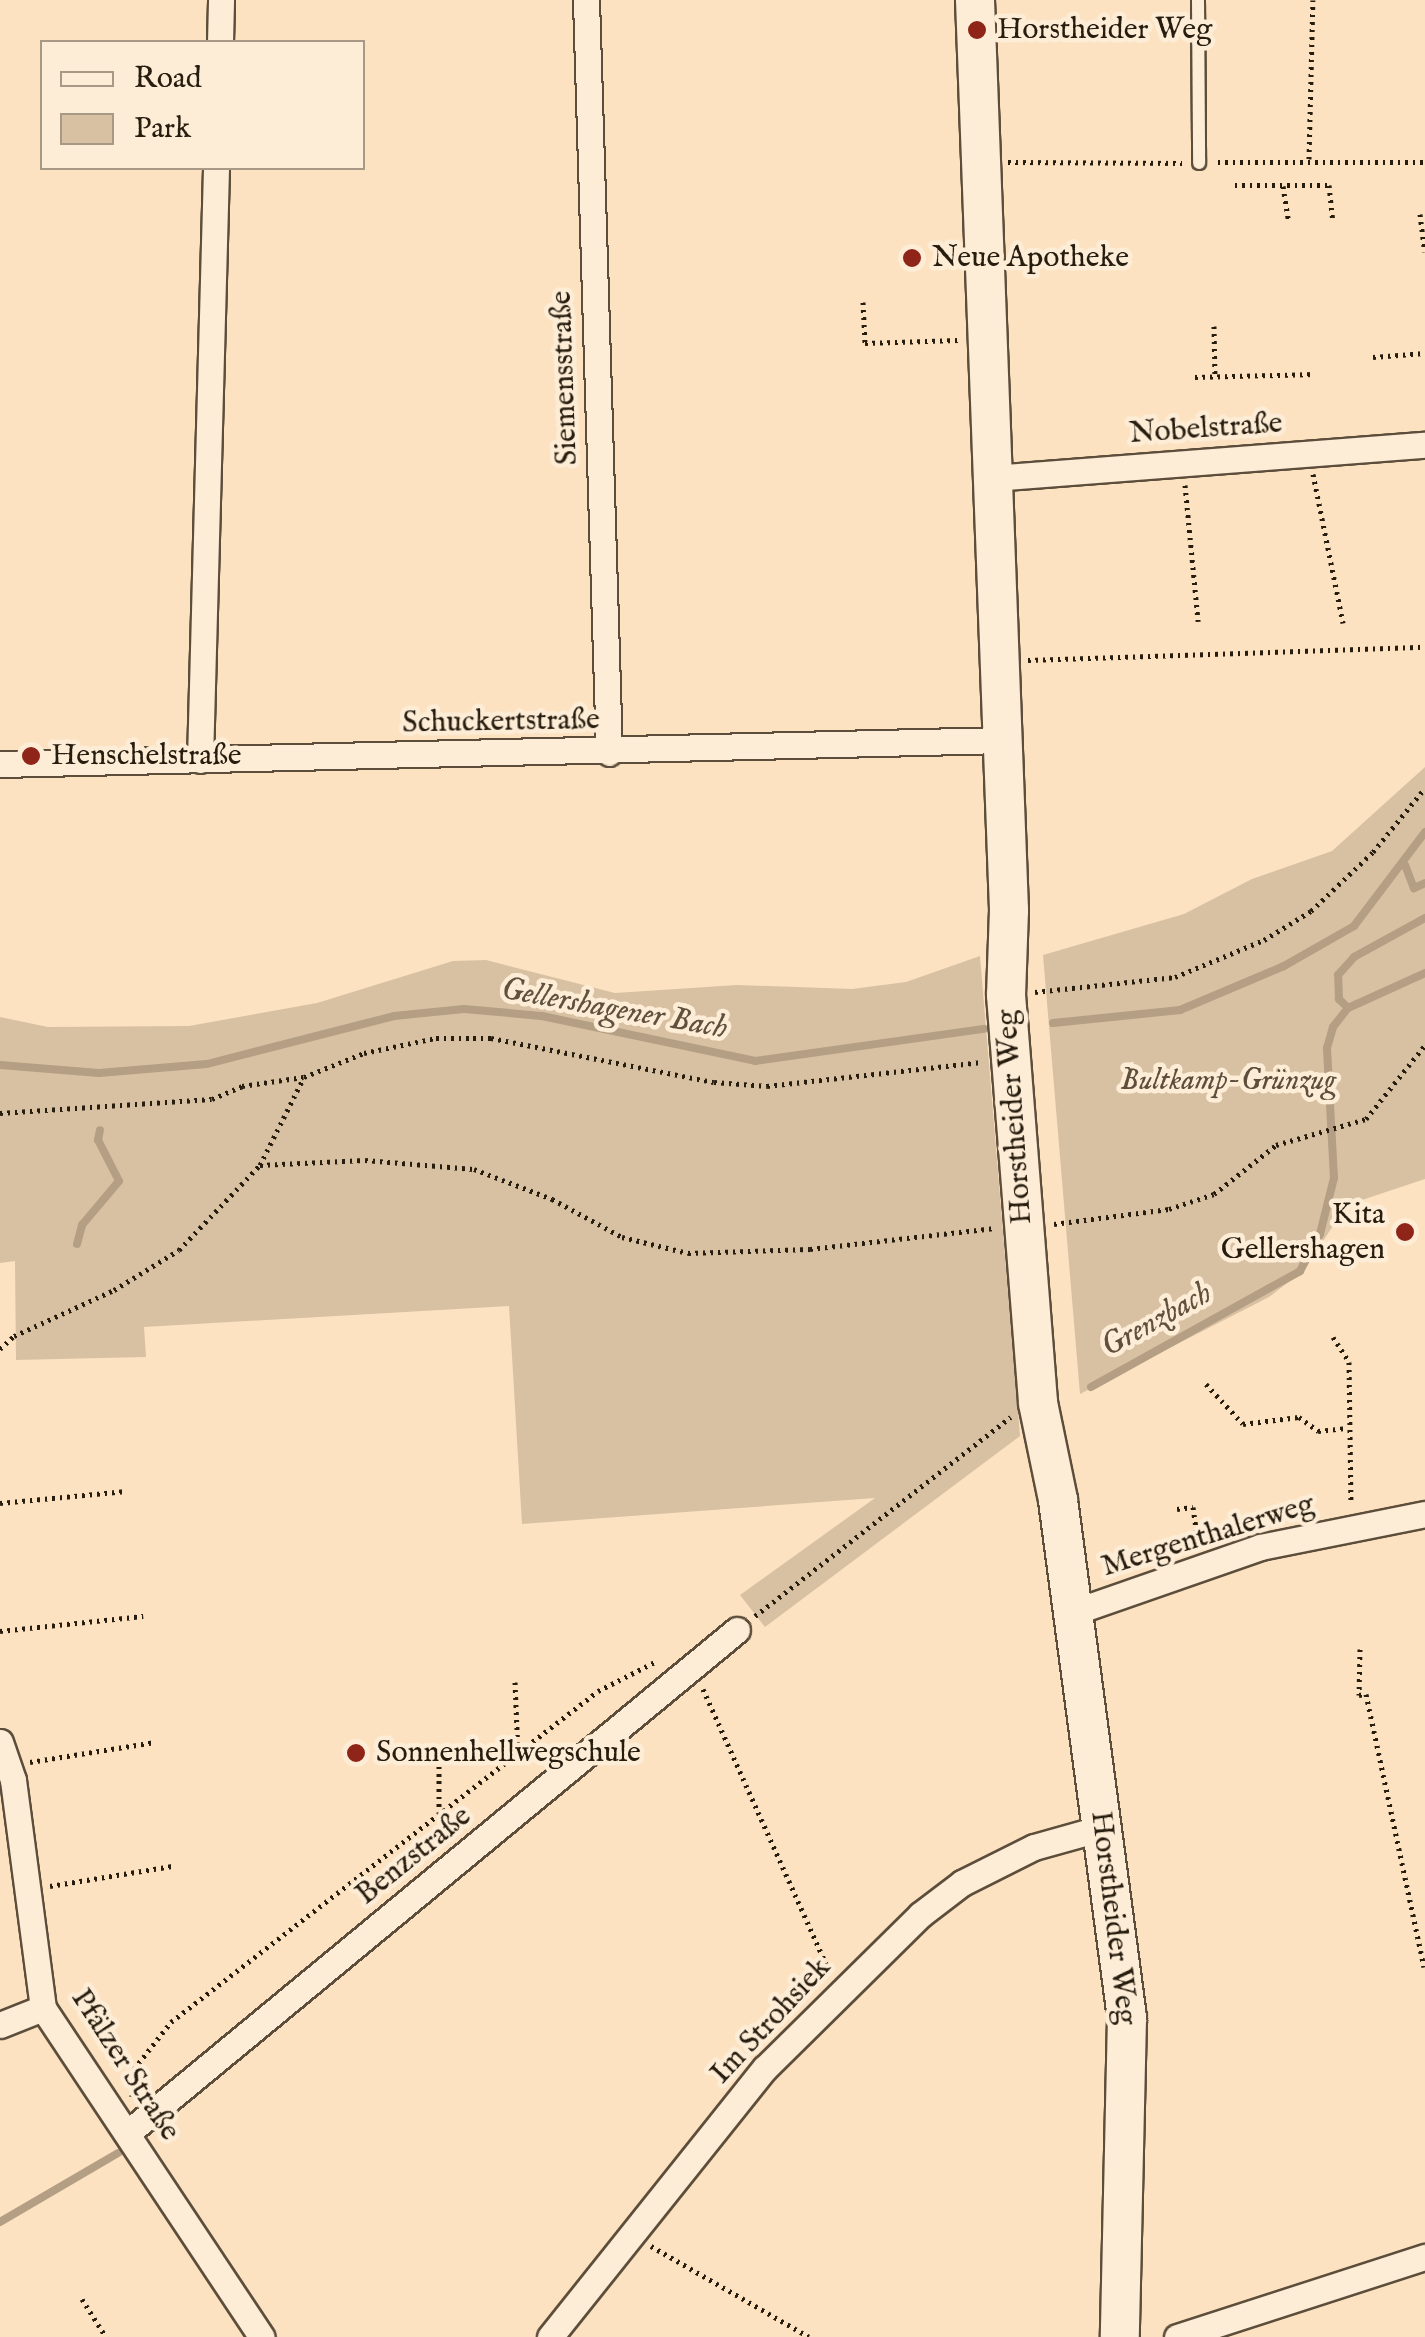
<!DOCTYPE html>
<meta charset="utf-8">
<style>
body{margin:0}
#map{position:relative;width:1425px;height:2337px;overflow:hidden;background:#fce2c0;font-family:"IM FELL English",serif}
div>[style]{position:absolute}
.green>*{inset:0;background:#d8c1a2}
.stream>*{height:8px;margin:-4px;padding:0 4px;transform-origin:4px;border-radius:4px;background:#b49f84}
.path>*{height:5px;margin-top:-2.5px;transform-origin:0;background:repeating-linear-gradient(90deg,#271d0f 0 2.5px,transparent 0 7.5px)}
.roads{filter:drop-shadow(2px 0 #5c4e3b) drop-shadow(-2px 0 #5c4e3b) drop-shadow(0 2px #5c4e3b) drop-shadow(0 -2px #5c4e3b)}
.lane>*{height:12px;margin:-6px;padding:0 6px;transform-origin:6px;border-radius:6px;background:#fdecd6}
.street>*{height:25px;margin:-12.5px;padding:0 12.5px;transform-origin:12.5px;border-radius:12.5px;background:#fdecd6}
.secondary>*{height:38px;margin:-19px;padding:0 19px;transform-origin:19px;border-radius:19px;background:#fdecd6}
.dots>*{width:28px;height:28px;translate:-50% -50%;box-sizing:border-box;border:5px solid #fdecd6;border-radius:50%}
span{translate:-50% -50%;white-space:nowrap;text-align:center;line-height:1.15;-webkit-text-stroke:9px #fdecd6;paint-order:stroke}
.poi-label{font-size:30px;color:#271d0f}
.left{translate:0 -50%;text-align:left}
.right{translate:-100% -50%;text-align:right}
.street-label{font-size:30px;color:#271d0f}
.park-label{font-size:30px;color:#5c4e3b;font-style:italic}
.water-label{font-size:32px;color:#5f513e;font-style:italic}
.legend{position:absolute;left:40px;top:40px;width:325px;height:130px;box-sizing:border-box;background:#fdecd6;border:2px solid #a79986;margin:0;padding:12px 18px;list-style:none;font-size:30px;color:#271d0f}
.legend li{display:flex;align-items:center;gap:20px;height:50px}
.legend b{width:50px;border:2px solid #a79986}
</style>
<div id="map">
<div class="green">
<i style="clip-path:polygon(1425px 767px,1425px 1179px,1347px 1205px,1303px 1271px,1269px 1297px,1080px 1394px,1043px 955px,1184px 914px,1252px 879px,1332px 851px)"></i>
<i style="clip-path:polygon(980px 956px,1020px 1436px,765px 1627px,740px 1595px,875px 1498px,522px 1524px,509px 1306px,144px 1327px,146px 1357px,16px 1360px,15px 1261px,0 1263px,0 1017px,48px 1027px,189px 1026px,317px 1003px,453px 961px,486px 960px,615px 993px,737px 985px,852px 989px,906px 982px)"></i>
</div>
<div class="stream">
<i style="left:1405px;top:865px;width:25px;rotate:69deg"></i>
<i style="left:1414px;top:888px;width:12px;rotate:-24deg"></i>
<i style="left:1348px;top:1008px;width:13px;rotate:-135deg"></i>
<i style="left:1339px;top:999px;width:24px;rotate:-92deg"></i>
<i style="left:1338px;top:975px;width:24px;rotate:-48deg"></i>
<i style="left:1354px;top:957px;width:81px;rotate:-28.8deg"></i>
<i style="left:1053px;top:1023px;width:128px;rotate:-5.8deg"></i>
<i style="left:1180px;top:1010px;width:113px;rotate:-22.9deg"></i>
<i style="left:1284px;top:966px;width:81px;rotate:-29.7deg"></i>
<i style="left:1354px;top:926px;width:118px;rotate:-52.9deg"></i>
<i style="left:0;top:1065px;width:99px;rotate:4.6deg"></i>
<i style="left:99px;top:1073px;width:108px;rotate:-4.8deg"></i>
<i style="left:207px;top:1064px;width:193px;rotate:-14.4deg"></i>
<i style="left:394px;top:1016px;width:70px;rotate:-5.7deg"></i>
<i style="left:464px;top:1009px;width:78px;rotate:5.1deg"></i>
<i style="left:542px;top:1016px;width:218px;rotate:11.9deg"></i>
<i style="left:755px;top:1061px;width:231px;rotate:-8deg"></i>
<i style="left:77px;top:1244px;width:20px;rotate:-75deg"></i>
<i style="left:82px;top:1225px;width:57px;rotate:-49.9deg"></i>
<i style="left:119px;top:1181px;width:46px;rotate:-117.1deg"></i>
<i style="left:98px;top:1140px;width:10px;rotate:-79deg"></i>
<i style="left:1091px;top:1387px;width:239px;rotate:-29deg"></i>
<i style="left:1300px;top:1271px;width:42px;rotate:-61.6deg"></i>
<i style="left:1320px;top:1234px;width:58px;rotate:-76deg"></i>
<i style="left:1334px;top:1178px;width:130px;rotate:-93.1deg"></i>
<i style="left:1327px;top:1048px;width:22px;rotate:-74deg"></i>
<i style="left:1333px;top:1027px;width:24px;rotate:-52deg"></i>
<i style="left:1348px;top:1008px;width:85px;rotate:-24.4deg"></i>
<i style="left:0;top:2222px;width:137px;rotate:-30.3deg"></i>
</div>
<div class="path">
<i style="left:1309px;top:159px;width:159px;rotate:-88.6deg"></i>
<i style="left:1008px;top:162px;width:174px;rotate:0.3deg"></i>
<i style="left:1218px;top:162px;width:207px"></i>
<i style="left:1235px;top:185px;width:94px"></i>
<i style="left:1329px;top:185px;width:36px;rotate:84deg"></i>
<i style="left:1283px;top:186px;width:36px;rotate:81deg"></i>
<i style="left:1420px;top:214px;width:38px;rotate:83deg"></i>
<i style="left:863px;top:302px;width:41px;rotate:87.2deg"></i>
<i style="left:865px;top:343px;width:93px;rotate:-1.8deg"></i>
<i style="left:1214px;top:326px;width:51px;rotate:88.9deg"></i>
<i style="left:1373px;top:357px;width:52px;rotate:-4.4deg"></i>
<i style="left:1195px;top:377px;width:120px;rotate:-1.4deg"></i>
<i style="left:1313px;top:474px;width:152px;rotate:78.6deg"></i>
<i style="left:1185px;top:485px;width:137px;rotate:84.5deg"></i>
<i style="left:1028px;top:660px;width:397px;rotate:-1.9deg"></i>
<i style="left:1035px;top:992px;width:141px;rotate:-6.1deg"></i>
<i style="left:1175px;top:977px;width:96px;rotate:-22.6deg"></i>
<i style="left:1264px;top:940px;width:55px;rotate:-31.7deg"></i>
<i style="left:1311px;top:911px;width:86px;rotate:-43.6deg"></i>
<i style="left:1373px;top:852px;width:82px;rotate:-50.9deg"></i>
<i style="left:0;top:1113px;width:212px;rotate:-3.8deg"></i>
<i style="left:212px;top:1099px;width:33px;rotate:-23deg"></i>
<i style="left:242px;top:1086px;width:62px;rotate:-8.4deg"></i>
<i style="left:260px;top:1165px;width:105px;rotate:-2.7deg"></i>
<i style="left:365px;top:1160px;width:109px;rotate:4.7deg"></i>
<i style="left:474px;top:1169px;width:84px;rotate:21deg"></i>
<i style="left:552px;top:1199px;width:80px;rotate:28.5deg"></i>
<i style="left:622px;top:1237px;width:68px;rotate:13.6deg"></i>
<i style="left:688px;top:1253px;width:122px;rotate:-1.9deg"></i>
<i style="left:810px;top:1249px;width:184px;rotate:-6.5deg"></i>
<i style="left:1054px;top:1224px;width:116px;rotate:-7.4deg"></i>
<i style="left:1169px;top:1209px;width:47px;rotate:-18.4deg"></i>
<i style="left:1214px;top:1194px;width:79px;rotate:-38.3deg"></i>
<i style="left:1276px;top:1145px;width:94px;rotate:-16.1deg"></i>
<i style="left:1366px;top:1119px;width:95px;rotate:-51.4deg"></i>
<i style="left:1333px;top:1337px;width:30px;rotate:57deg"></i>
<i style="left:1349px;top:1362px;width:142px;rotate:89.2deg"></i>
<i style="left:0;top:1349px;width:19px;rotate:-43deg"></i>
<i style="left:14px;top:1336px;width:110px;rotate:-24.7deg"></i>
<i style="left:114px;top:1290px;width:76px;rotate:-31.6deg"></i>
<i style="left:179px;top:1250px;width:117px;rotate:-46.4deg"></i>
<i style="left:260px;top:1165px;width:98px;rotate:-63.4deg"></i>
<i style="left:304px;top:1077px;width:65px;rotate:-21.8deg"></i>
<i style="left:364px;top:1053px;width:74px;rotate:-11.8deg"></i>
<i style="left:436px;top:1038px;width:55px"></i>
<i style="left:491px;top:1038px;width:227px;rotate:11.2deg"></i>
<i style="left:714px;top:1082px;width:53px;rotate:4.3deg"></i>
<i style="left:767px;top:1086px;width:214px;rotate:-6.4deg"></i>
<i style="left:1206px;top:1384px;width:54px;rotate:47.2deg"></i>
<i style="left:1243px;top:1424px;width:56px;rotate:-7.1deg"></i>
<i style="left:1299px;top:1417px;width:24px;rotate:36deg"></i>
<i style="left:1318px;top:1431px;width:30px;rotate:-6deg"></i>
<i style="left:0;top:1503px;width:127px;rotate:-5.4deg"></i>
<i style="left:1177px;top:1509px;width:16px;rotate:-7deg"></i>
<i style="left:1193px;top:1507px;width:35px;rotate:82deg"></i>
<i style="left:755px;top:1616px;width:324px;rotate:-37.9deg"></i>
<i style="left:0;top:1631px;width:144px;rotate:-6deg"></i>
<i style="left:1360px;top:1649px;width:46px;rotate:91.2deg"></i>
<i style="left:1359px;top:1695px;width:7px;rotate:-8deg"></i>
<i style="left:1366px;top:1694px;width:279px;rotate:78deg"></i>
<i style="left:515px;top:1682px;width:72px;rotate:87.6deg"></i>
<i style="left:703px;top:1689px;width:309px;rotate:65.9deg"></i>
<i style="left:30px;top:1762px;width:127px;rotate:-9.1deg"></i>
<i style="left:439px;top:1766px;width:46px;rotate:90deg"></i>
<i style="left:50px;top:1886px;width:124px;rotate:-9.3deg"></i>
<i style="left:132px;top:2097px;width:28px;rotate:-86deg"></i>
<i style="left:134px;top:2069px;width:60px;rotate:-51.8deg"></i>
<i style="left:171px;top:2022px;width:540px;rotate:-37.78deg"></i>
<i style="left:598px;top:1691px;width:66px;rotate:-27deg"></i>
<i style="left:651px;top:2246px;width:182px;rotate:29.9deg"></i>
<i style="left:82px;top:2299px;width:45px;rotate:57.7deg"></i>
</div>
<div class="roads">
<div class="lane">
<i style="left:1198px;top:0;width:163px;rotate:89.6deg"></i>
</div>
<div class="street">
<i style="left:586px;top:0;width:753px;rotate:88.25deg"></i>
<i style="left:220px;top:42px;width:42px;rotate:-88.6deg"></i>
<i style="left:992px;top:478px;width:434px;rotate:-4.4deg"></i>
<i style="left:200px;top:760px;width:592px;rotate:-88.45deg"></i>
<i style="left:0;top:764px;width:1004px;rotate:-1.37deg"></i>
<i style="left:1071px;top:1613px;width:200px;rotate:-19.2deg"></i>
<i style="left:1260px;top:1547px;width:168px;rotate:-11.3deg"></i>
<i style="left:0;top:1742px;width:40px;rotate:71.1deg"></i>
<i style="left:13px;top:1780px;width:230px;rotate:82.5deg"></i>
<i style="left:43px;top:2008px;width:395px;rotate:56.4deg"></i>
<i style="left:0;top:2025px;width:46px;rotate:-21.6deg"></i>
<i style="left:130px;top:2131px;width:787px;rotate:-39.54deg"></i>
<i style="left:550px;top:2337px;width:344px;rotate:-51.4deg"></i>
<i style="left:765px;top:2068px;width:218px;rotate:-44.6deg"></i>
<i style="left:920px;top:1915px;width:53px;rotate:-37.3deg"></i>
<i style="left:962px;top:1883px;width:80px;rotate:-26.6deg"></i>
<i style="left:1034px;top:1847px;width:71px;rotate:-15.6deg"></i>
<i style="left:1177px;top:2337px;width:261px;rotate:-17.9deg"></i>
</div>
<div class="secondary">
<i style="left:975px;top:0;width:911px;rotate:87.86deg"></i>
<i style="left:1009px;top:910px;width:85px;rotate:92deg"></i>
<i style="left:1006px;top:995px;width:409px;rotate:85.5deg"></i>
<i style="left:1038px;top:1403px;width:99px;rotate:78.3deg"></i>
<i style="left:1058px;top:1500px;width:523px;rotate:82.41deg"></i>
<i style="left:1127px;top:2018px;width:319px;rotate:91.3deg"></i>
</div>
</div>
<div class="dots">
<i style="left:977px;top:30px;background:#8f2418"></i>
<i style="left:912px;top:258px;background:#8f2418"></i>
<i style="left:31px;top:756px;background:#8f2418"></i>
<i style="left:1405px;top:1232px;background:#8f2418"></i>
<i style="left:356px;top:1753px;background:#8f2418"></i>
</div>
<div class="poi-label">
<span class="left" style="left:997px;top:30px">Horstheider Weg</span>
<span class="left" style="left:932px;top:258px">Neue Apotheke</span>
<span class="left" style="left:51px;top:756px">Henschelstraße</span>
<span class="right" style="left:1385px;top:1232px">Kita<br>Gellershagen</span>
<span class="left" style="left:376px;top:1753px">Sonnenhellwegschule</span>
</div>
<div class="street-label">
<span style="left:565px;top:378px;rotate:-92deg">Siemensstraße</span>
<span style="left:1206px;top:429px;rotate:-4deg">Nobelstraße</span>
<span style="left:501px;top:722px;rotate:-1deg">Schuckertstraße</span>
<span style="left:1015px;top:1117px;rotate:-94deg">Horstheider Weg</span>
<span style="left:1208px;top:1536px;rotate:-17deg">Mergenthalerweg</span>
<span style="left:414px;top:1856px;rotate:-39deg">Benzstraße</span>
<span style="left:1113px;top:1918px;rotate:83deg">Horstheider Weg</span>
<span style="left:771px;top:2021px;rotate:-47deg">Im Strohsiek</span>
<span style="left:125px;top:2065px;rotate:57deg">Pfälzer Straße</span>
</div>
<div class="park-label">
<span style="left:1228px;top:1081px">Bultkamp-Grünzug</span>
</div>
<div class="water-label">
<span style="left:614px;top:1010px;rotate:10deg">Gellershagener Bach</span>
<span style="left:1157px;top:1321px;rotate:-29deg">Grenzbach</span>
</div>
<ul class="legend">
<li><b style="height:12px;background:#fdecd6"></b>Road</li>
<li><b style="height:28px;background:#d8c1a2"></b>Park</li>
</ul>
</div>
